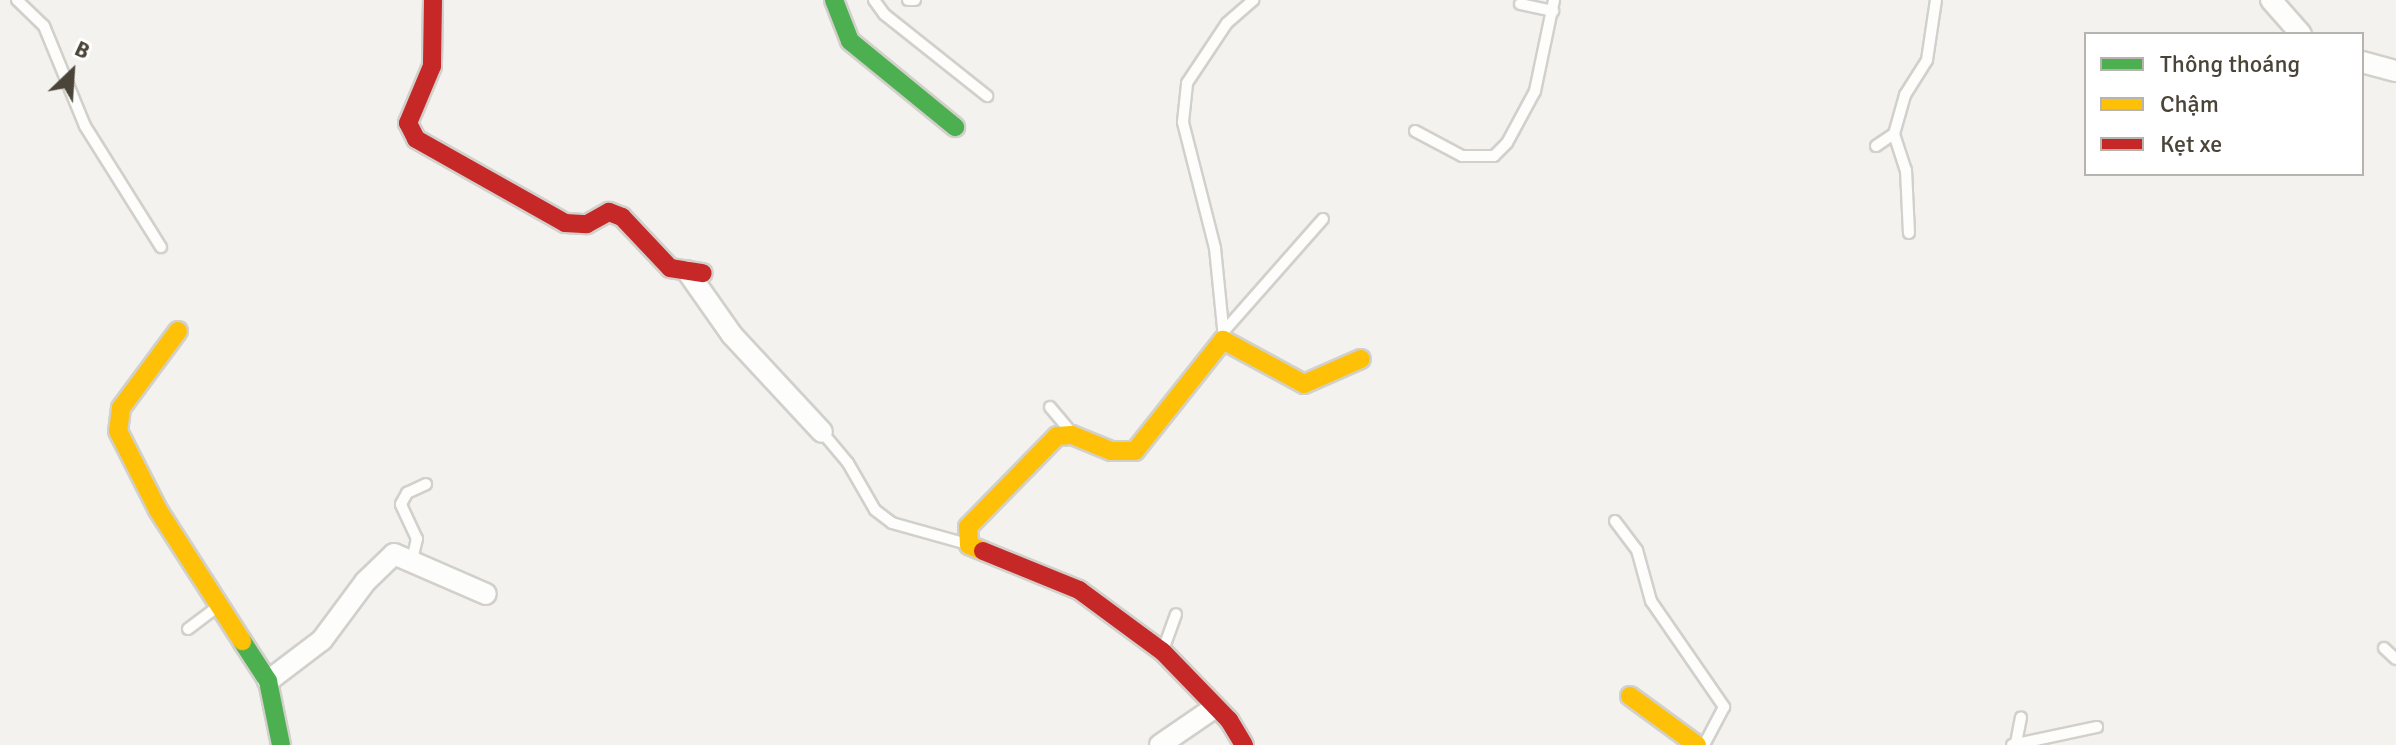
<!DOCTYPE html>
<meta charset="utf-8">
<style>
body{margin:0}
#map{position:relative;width:2396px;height:745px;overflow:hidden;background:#f4f2ee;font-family:Signika,sans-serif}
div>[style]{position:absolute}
.roads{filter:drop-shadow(2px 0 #d2d0cb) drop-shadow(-2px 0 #d2d0cb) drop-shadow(0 2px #d2d0cb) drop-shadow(0 -2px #d2d0cb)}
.lane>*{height:10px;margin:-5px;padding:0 5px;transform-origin:5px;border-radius:5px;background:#fdfdfc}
.street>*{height:20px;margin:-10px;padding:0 10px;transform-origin:10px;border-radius:10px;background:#fdfdfc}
.fast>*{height:18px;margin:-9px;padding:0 9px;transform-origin:9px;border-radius:9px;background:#4caf50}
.slow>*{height:18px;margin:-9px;padding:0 9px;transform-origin:9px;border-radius:9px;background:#ffc107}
.jam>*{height:18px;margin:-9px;padding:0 9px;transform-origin:9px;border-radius:9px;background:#c62828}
span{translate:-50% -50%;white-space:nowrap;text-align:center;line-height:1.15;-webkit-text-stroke:7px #fff;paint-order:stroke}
.legend{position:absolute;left:2084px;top:32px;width:280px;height:144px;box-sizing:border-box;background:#fff;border:2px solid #b7b4b0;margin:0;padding:10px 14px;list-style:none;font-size:24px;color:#4b4439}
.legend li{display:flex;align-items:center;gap:16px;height:40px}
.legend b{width:40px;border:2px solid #b7b4b0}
.north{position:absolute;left:32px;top:32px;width:80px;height:80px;-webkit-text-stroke:6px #fff;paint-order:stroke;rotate:25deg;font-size:22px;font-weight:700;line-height:32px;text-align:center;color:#4b4439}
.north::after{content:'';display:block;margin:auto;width:28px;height:36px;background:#4b4439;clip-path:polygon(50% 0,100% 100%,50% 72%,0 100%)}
</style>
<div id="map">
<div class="roads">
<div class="lane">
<i style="left:17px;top:0;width:37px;rotate:44deg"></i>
<i style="left:44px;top:26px;width:108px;rotate:67.7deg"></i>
<i style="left:85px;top:126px;width:143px;rotate:57.9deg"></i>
<i style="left:874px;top:0;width:17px;rotate:54deg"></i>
<i style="left:884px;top:14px;width:132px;rotate:38.5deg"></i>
<i style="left:908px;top:0;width:7px"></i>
<i style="left:1520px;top:4px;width:34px;rotate:12deg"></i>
<i style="left:1415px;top:131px;width:53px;rotate:28deg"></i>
<i style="left:1462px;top:156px;width:32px"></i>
<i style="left:1494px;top:156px;width:18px;rotate:-45deg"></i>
<i style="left:1507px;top:143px;width:59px;rotate:-61.7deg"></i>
<i style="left:1535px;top:91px;width:93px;rotate:-78.2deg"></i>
<i style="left:1894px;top:134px;width:38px;rotate:72deg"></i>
<i style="left:1906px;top:170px;width:63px;rotate:87.3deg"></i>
<i style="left:1876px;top:146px;width:22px;rotate:-34deg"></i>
<i style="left:1894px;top:134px;width:41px;rotate:-74.2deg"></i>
<i style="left:1905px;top:95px;width:41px;rotate:-57.8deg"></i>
<i style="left:1927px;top:60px;width:61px;rotate:-81.5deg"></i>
<i style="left:1225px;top:330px;width:148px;rotate:-48.6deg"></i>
<i style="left:1224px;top:338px;width:90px;rotate:-95.7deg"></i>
<i style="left:1215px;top:248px;width:130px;rotate:-104.3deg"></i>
<i style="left:1183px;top:122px;width:39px;rotate:-84deg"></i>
<i style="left:1187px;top:83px;width:72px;rotate:-56.3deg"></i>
<i style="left:1227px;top:23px;width:35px;rotate:-41deg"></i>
<i style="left:1050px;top:407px;width:30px;rotate:50deg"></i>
<i style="left:822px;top:432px;width:40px;rotate:50deg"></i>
<i style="left:848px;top:463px;width:54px;rotate:60.1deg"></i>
<i style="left:875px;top:510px;width:21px;rotate:37deg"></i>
<i style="left:892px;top:523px;width:78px;rotate:15.6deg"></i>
<i style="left:1615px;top:521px;width:36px;rotate:53deg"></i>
<i style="left:1637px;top:550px;width:53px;rotate:74.6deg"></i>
<i style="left:1651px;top:601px;width:129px;rotate:55.4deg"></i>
<i style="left:1724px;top:707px;width:43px;rotate:117.8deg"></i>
<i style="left:412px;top:560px;width:22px;rotate:-77deg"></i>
<i style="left:417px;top:539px;width:38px;rotate:-115deg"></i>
<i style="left:401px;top:504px;width:13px;rotate:-61deg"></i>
<i style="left:407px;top:493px;width:21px;rotate:-25deg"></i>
<i style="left:188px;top:629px;width:38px;rotate:-37deg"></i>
<i style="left:2384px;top:648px;width:16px;rotate:43deg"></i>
<i style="left:1163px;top:650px;width:38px;rotate:-70deg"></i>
<i style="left:2016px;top:743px;width:26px;rotate:-79deg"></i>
<i style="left:2012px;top:745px;width:87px;rotate:-12deg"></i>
</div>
<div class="street">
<i style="left:2271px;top:0;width:45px;rotate:48.6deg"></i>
<i style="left:2362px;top:62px;width:35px;rotate:15deg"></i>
<i style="left:687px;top:271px;width:78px;rotate:54.9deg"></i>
<i style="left:732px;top:335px;width:132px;rotate:47.1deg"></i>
<i style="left:268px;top:681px;width:68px;rotate:-37.2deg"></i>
<i style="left:322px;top:640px;width:72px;rotate:-53.4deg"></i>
<i style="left:365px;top:582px;width:40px;rotate:-44deg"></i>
<i style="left:394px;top:554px;width:100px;rotate:23.5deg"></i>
<i style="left:1160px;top:745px;width:65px;rotate:-34.4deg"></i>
</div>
<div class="fast">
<i style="left:834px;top:0;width:44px;rotate:68.7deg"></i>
<i style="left:850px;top:41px;width:136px;rotate:39.3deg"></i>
<i style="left:242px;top:641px;width:48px;rotate:57deg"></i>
<i style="left:268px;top:681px;width:65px;rotate:78.5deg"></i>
</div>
<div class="slow">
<i style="left:178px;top:331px;width:96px;rotate:126.5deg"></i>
<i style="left:121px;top:408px;width:23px;rotate:97deg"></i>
<i style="left:118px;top:431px;width:89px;rotate:63.1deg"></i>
<i style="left:158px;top:510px;width:156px;rotate:57.3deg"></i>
<i style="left:983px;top:551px;width:15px;rotate:-157deg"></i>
<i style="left:969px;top:545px;width:18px;rotate:-93deg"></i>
<i style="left:968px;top:527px;width:127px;rotate:-45.6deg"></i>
<i style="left:1057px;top:436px;width:15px;rotate:-4deg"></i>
<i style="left:1072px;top:435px;width:42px;rotate:22.3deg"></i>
<i style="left:1111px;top:451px;width:24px"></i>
<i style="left:1135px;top:451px;width:142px;rotate:-51.6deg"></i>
<i style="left:1223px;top:340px;width:92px;rotate:28.5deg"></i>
<i style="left:1304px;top:384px;width:62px;rotate:-23.7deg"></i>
<i style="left:1630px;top:696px;width:83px;rotate:36.2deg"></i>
</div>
<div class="jam">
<i style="left:433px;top:0;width:66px;rotate:90.9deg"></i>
<i style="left:432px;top:66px;width:62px;rotate:112.8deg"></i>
<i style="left:408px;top:123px;width:18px;rotate:63deg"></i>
<i style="left:416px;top:139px;width:171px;rotate:29.4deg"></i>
<i style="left:565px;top:223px;width:22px;rotate:3deg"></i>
<i style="left:587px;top:224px;width:25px;rotate:-29deg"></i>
<i style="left:609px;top:212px;width:14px;rotate:21deg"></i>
<i style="left:622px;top:217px;width:70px;rotate:46.7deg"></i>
<i style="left:670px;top:268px;width:33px;rotate:9deg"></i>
<i style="left:983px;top:551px;width:104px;rotate:22.1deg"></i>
<i style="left:1079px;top:590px;width:104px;rotate:36.4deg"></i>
<i style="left:1163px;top:652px;width:95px;rotate:45.9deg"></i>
<i style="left:1229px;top:720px;width:29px;rotate:59deg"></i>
</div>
</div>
<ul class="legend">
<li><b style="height:10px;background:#4caf50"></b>Thông thoáng</li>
<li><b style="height:10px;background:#ffc107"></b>Chậm</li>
<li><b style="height:10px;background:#c62828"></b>Kẹt xe</li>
</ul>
<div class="north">B</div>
</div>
